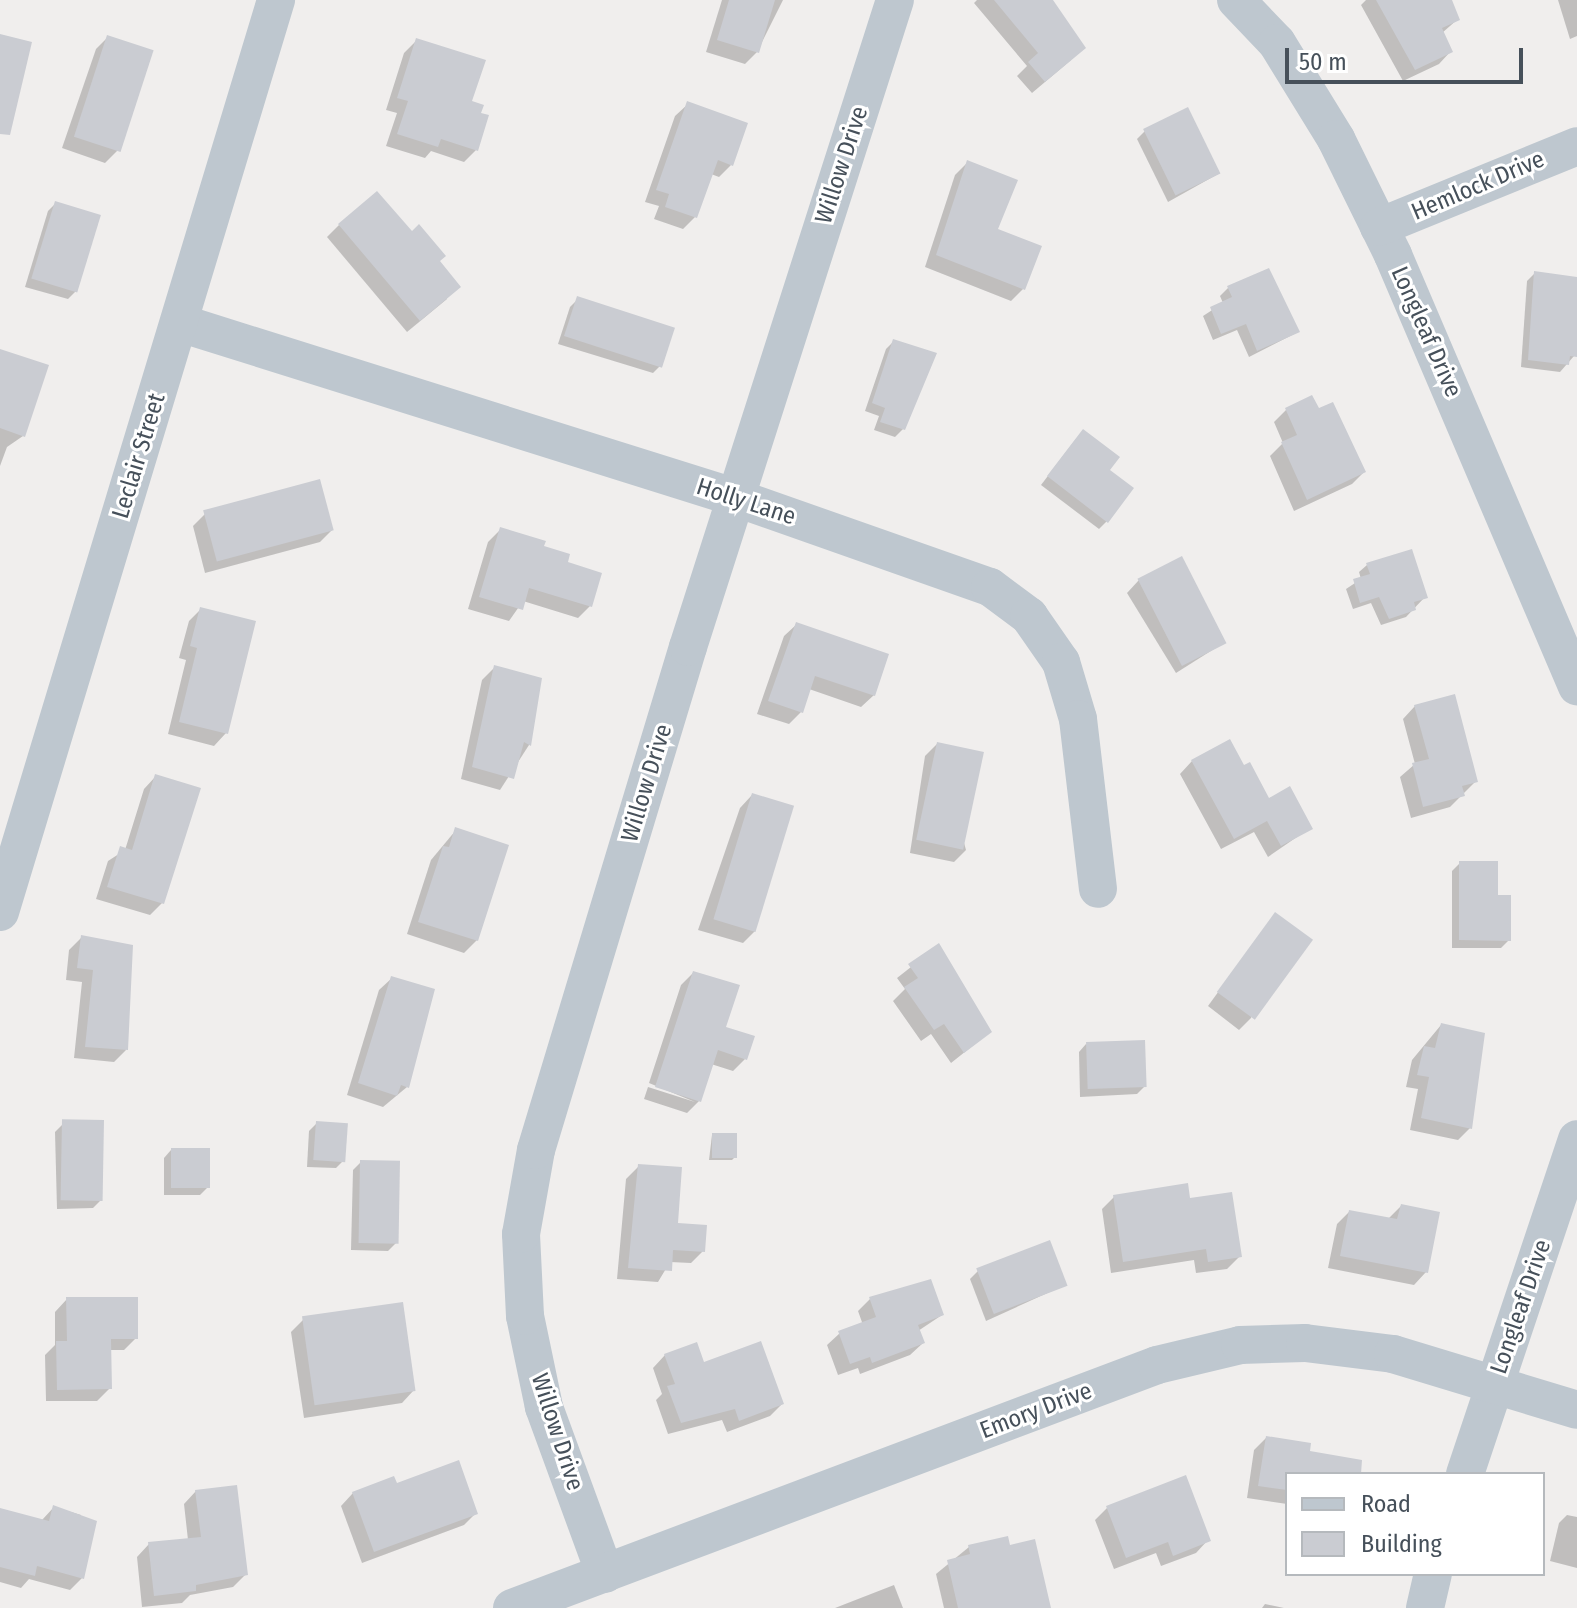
<!DOCTYPE html>
<style>
body{margin:0}
#map{position:relative;width:1577px;height:1608px;overflow:hidden;background:#f0eeed;font-family:"Fira Sans Condensed",sans-serif}
div>[style]{position:absolute}
.shadow>*{inset:0;background:#0003}
.building>*{inset:0;background:#caccd2;transform-origin:0 0}
.minor>*{height:38px;margin:-19px;padding:0 19px;transform-origin:19px;border-radius:19px;background:#bec7cf}
span{translate:-50% -50%;white-space:nowrap;text-align:center;line-height:1.15;-webkit-text-stroke:6px #fff;paint-order:stroke}
.street-label{font-size:24px;color:#46505a}
.legend{position:absolute;left:1285px;top:1472px;width:260px;height:104px;box-sizing:border-box;background:#fff;border:2px solid #b5b9bd;margin:0;padding:10px 14px;list-style:none;font-size:24px;color:#46505a}
.legend li{display:flex;align-items:center;gap:16px;height:40px}
.legend b{width:40px;border:2px solid #b5b9bd}
.scale{position:absolute;left:1285px;top:48px;width:238px;height:36px;box-sizing:border-box;border:4px solid #46505a;border-top:0;padding-left:10px;font-size:24px;line-height:28px;white-space:nowrap;color:#46505a;-webkit-text-stroke:6px #fff;paint-order:stroke}
</style>
<div id="map">
<div class="shadow">
<i style="clip-path:polygon(722px 0,783px 0,757px 52px,745px 64px,706px 52px)"></i>
<i style="clip-path:polygon(977px 0,1050px 0,1071px 60px,1032px 93px,1017px 76px,1027px 66px,974px 3px)"></i>
<i style="clip-path:polygon(1366px 0,1449px 0,1458px 19px,1442px 33px,1451px 51px,1439px 64px,1403px 81px,1361px 5px)"></i>
<i style="clip-path:polygon(1558px 0,1577px 0,1577px 36px,1570px 39px)"></i>
<i style="clip-path:polygon(108px 37px,117px 151px,105px 163px,62px 148px,96px 49px)"></i>
<i style="clip-path:polygon(416px 41px,470px 102px,476px 150px,464px 162px,431px 151px,425px 158px,386px 146px,397px 113px,386px 110px,404px 53px)"></i>
<i style="clip-path:polygon(688px 104px,731px 165px,719px 177px,711px 174px,695px 217px,683px 229px,654px 219px,659px 206px,645px 202px,675px 116px)"></i>
<i style="clip-path:polygon(1145px 131px,1218px 174px,1168px 202px,1137px 139px)"></i>
<i style="clip-path:polygon(967px 163px,1023px 289px,1011px 301px,925px 267px,955px 175px)"></i>
<i style="clip-path:polygon(56px 203px,76px 291px,68px 299px,25px 287px,48px 211px)"></i>
<i style="clip-path:polygon(339px 225px,411px 234px,438px 262px,447px 299px,407px 332px,327px 237px)"></i>
<i style="clip-path:polygon(1268px 270px,1298px 332px,1249px 357px,1237px 330px,1213px 340px,1203px 316px,1223px 303px,1220px 296px,1228px 288px)"></i>
<i style="clip-path:polygon(1535px 273px,1577px 279px,1574px 356px,1560px 372px,1521px 367px,1527px 281px)"></i>
<i style="clip-path:polygon(578px 299px,661px 365px,653px 373px,558px 344px,570px 307px)"></i>
<i style="clip-path:polygon(894px 341px,903px 429px,895px 437px,874px 430px,879px 416px,865px 411px,886px 349px)"></i>
<i style="clip-path:polygon(0 352px,23px 436px,7px 447px,0 466px)"></i>
<i style="clip-path:polygon(1286px 410px,1318px 411px,1364px 472px,1352px 484px,1294px 511px,1270px 456px,1283px 443px,1274px 422px)"></i>
<i style="clip-path:polygon(1076px 439px,1107px 471px,1107px 521px,1099px 529px,1041px 485px)"></i>
<i style="clip-path:polygon(205px 514px,332px 530px,320px 542px,205px 573px,193px 526px)"></i>
<i style="clip-path:polygon(501px 529px,566px 564px,590px 606px,578px 618px,523px 601px,509px 621px,468px 609px,488px 542px)"></i>
<i style="clip-path:polygon(1367px 565px,1425px 597px,1406px 617px,1381px 625px,1371px 603px,1353px 609px,1346px 589px,1361px 579px,1359px 572px)"></i>
<i style="clip-path:polygon(1139px 580px,1225px 642px,1176px 673px,1127px 593px)"></i>
<i style="clip-path:polygon(201px 609px,226px 733px,214px 746px,168px 734px,186px 660px,179px 658px,189px 621px)"></i>
<i style="clip-path:polygon(797px 624px,874px 695px,861px 707px,809px 689px,801px 712px,789px 724px,757px 714px,784px 636px)"></i>
<i style="clip-path:polygon(494px 668px,540px 680px,529px 745px,500px 790px,461px 779px,482px 680px)"></i>
<i style="clip-path:polygon(1415px 706px,1476px 781px,1450px 807px,1411px 818px,1400px 777px,1415px 764px,1403px 719px)"></i>
<i style="clip-path:polygon(937px 744px,966px 850px,954px 862px,910px 853px,925px 756px)"></i>
<i style="clip-path:polygon(1192px 761px,1243px 768px,1268px 800px,1310px 828px,1268px 857px,1254px 832px,1221px 849px,1180px 774px)"></i>
<i style="clip-path:polygon(156px 776px,162px 903px,150px 915px,96px 899px,108px 861px,125px 850px,144px 789px)"></i>
<i style="clip-path:polygon(752px 795px,755px 931px,743px 943px,698px 930px,740px 808px)"></i>
<i style="clip-path:polygon(456px 830px,477px 940px,464px 953px,407px 934px,431px 860px)"></i>
<i style="clip-path:polygon(1460px 863px,1496px 897px,1509px 940px,1501px 948px,1452px 948px,1452px 871px)"></i>
<i style="clip-path:polygon(1275px 914px,1251px 1018px,1239px 1030px,1208px 1006px)"></i>
<i style="clip-path:polygon(81px 938px,126px 1050px,114px 1062px,74px 1058px,82px 982px,66px 980px,69px 950px)"></i>
<i style="clip-path:polygon(939px 945px,990px 1032px,951px 1063px,931px 1034px,921px 1041px,893px 1001px,905px 989px,897px 978px)"></i>
<i style="clip-path:polygon(693px 973px,745px 1059px,733px 1071px,711px 1064px,699px 1101px,687px 1113px,644px 1099px,648px 1087px,695px 1102px,649px 1083px,681px 985px)"></i>
<i style="clip-path:polygon(392px 978px,407px 1087px,383px 1107px,347px 1095px,379px 990px)"></i>
<i style="clip-path:polygon(1441px 1025px,1470px 1128px,1458px 1140px,1410px 1130px,1418px 1089px,1406px 1087px,1412px 1060px)"></i>
<i style="clip-path:polygon(1086px 1044px,1145px 1086px,1137px 1094px,1080px 1097px,1079px 1052px)"></i>
<i style="clip-path:polygon(317px 1123px,344px 1160px,336px 1168px,307px 1167px,309px 1131px)"></i>
<i style="clip-path:polygon(63px 1124px,101px 1200px,93px 1208px,57px 1209px,55px 1132px)"></i>
<i style="clip-path:polygon(712px 1135px,735px 1157px,732px 1160px,709px 1160px)"></i>
<i style="clip-path:polygon(171px 1150px,208px 1187px,200px 1195px,164px 1195px,164px 1158px)"></i>
<i style="clip-path:polygon(361px 1162px,396px 1243px,388px 1251px,351px 1250px,353px 1170px)"></i>
<i style="clip-path:polygon(638px 1167px,676px 1225px,703px 1251px,691px 1263px,670px 1262px,658px 1282px,617px 1279px,626px 1179px)"></i>
<i style="clip-path:polygon(1114px 1197px,1189px 1201px,1240px 1256px,1227px 1269px,1196px 1273px,1194px 1260px,1111px 1273px,1102px 1209px)"></i>
<i style="clip-path:polygon(1401px 1206px,1426px 1272px,1414px 1285px,1328px 1268px,1337px 1224px,1349px 1212px,1388px 1219px)"></i>
<i style="clip-path:polygon(978px 1271px,1065px 1285px,986px 1321px,970px 1279px)"></i>
<i style="clip-path:polygon(67px 1299px,136px 1338px,124px 1350px,109px 1350px,110px 1388px,97px 1401px,46px 1401px,45px 1355px,55px 1345px,55px 1312px)"></i>
<i style="clip-path:polygon(870px 1299px,942px 1315px,918px 1331px,923px 1343px,910px 1355px,860px 1374px,858px 1368px,838px 1375px,827px 1345px,840px 1333px,863px 1325px,858px 1311px)"></i>
<i style="clip-path:polygon(303px 1320px,414px 1390px,402px 1403px,304px 1418px,291px 1332px)"></i>
<i style="clip-path:polygon(665px 1355px,703px 1365px,782px 1404px,770px 1416px,727px 1432px,722px 1420px,668px 1434px,656px 1400px,662px 1394px,653px 1368px)"></i>
<i style="clip-path:polygon(1266px 1438px,1307px 1453px,1357px 1474px,1287px 1474px,1287px 1504px,1247px 1498px,1254px 1450px)"></i>
<i style="clip-path:polygon(396px 1485px,476px 1513px,464px 1525px,362px 1563px,341px 1506px,353px 1493px)"></i>
<i style="clip-path:polygon(196px 1491px,246px 1574px,233px 1587px,190px 1595px,182px 1603px,142px 1607px,137px 1557px,149px 1544px,188px 1540px,184px 1504px)"></i>
<i style="clip-path:polygon(54px 1507px,81px 1515px,82px 1578px,70px 1590px,29px 1579px,21px 1588px,0 1582px,0 1514px,42px 1520px)"></i>
<i style="clip-path:polygon(1107px 1508px,1208px 1540px,1196px 1553px,1161px 1566px,1156px 1553px,1114px 1569px,1095px 1520px)"></i>
<i style="clip-path:polygon(1567px 1515px,1577px 1517px,1577px 1568px,1550px 1561px,1559px 1523px)"></i>
<i style="clip-path:polygon(969px 1547px,1009px 1547px,1049px 1608px,944px 1608px,936px 1574px)"></i>
<i style="clip-path:polygon(894px 1585px,903px 1608px,835px 1608px)"></i>
<i style="clip-path:polygon(1265px 1604px,1284px 1608px,1262px 1608px)"></i>
</div>
<div class="building">
<i style="clip-path:polygon(729px 0,775px 0,759px 53px,717px 40px)"></i>
<i style="clip-path:polygon(994px 0,1053px 0,1086px 48px,1045px 82px,1028px 62px,1038px 53px)"></i>
<i style="clip-path:polygon(1376px 0,1452px 0,1460px 20px,1442px 28px,1453px 52px,1415px 70px)"></i>
<i style="clip-path:polygon(0 34px,32px 42px,10px 135px,0 134px)"></i>
<i style="left:107px;top:35px;width:49px;height:107px;rotate:18deg"></i>
<i style="clip-path:polygon(416px 38px,486px 60px,472px 101px,484px 105px,481px 113px,489px 115px,478px 151px,441px 139px,438px 147px,397px 134px,408px 101px,397px 98px)"></i>
<i style="clip-path:polygon(687px 101px,748px 123px,733px 166px,718px 160px,697px 218px,665px 207px,669px 194px,656px 190px)"></i>
<i style="left:1188px;top:107px;width:74px;height:50px;rotate:64deg"></i>
<i style="clip-path:polygon(967px 160px,1018px 180px,998px 229px,1042px 246px,1025px 290px,936px 255px)"></i>
<i style="clip-path:polygon(377px 191px,412px 231px,419px 224px,446px 256px,440px 261px,461px 287px,420px 321px,338px 224px)"></i>
<i style="left:55px;top:201px;width:48px;height:81px;rotate:17deg"></i>
<i style="clip-path:polygon(1269px 268px,1300px 332px,1257px 351px,1246px 324px,1221px 334px,1210px 307px,1232px 297px,1227px 286px)"></i>
<i style="clip-path:polygon(1534px 271px,1577px 277px,1577px 357px,1570px 356px,1569px 365px,1528px 360px)"></i>
<i style="left:577px;top:296px;width:103px;height:42px;rotate:18deg"></i>
<i style="clip-path:polygon(893px 339px,937px 353px,905px 430px,880px 422px,885px 408px,872px 403px)"></i>
<i style="clip-path:polygon(0 349px,49px 365px,25px 437px,0 428px)"></i>
<i style="clip-path:polygon(1312px 395px,1319px 408px,1333px 402px,1366px 472px,1307px 500px,1281px 442px,1297px 435px,1285px 408px)"></i>
<i style="clip-path:polygon(1083px 429px,1120px 457px,1110px 470px,1134px 488px,1108px 523px,1047px 476px)"></i>
<i style="left:320px;top:479px;width:53px;height:121px;rotate:75deg"></i>
<i style="clip-path:polygon(500px 527px,546px 541px,544px 546px,570px 554px,568px 562px,602px 573px,592px 607px,529px 588px,523px 610px,479px 597px)"></i>
<i style="clip-path:polygon(1412px 549px,1428px 598px,1414px 602px,1416px 610px,1389px 619px,1379px 597px,1360px 603px,1353px 579px,1370px 574px,1366px 563px)"></i>
<i style="left:1182px;top:556px;width:98px;height:50px;rotate:63deg"></i>
<i style="clip-path:polygon(200px 607px,256px 621px,228px 734px,179px 722px,197px 648px,190px 646px)"></i>
<i style="clip-path:polygon(796px 622px,889px 654px,875px 696px,815px 676px,803px 713px,768px 701px)"></i>
<i style="clip-path:polygon(494px 665px,542px 678px,531px 746px,524px 742px,514px 779px,472px 767px)"></i>
<i style="clip-path:polygon(1455px 694px,1478px 782px,1462px 786px,1465px 796px,1423px 807px,1412px 763px,1429px 759px,1414px 705px)"></i>
<i style="clip-path:polygon(1230px 739px,1244px 765px,1250px 762px,1269px 798px,1290px 786px,1313px 829px,1281px 846px,1267px 821px,1234px 839px,1191px 760px)"></i>
<i style="left:937px;top:742px;width:48px;height:100px;rotate:12deg"></i>
<i style="clip-path:polygon(155px 774px,201px 788px,164px 904px,107px 887px,120px 846px,132px 850px)"></i>
<i style="left:752px;top:793px;width:44px;height:132px;rotate:17deg"></i>
<i style="clip-path:polygon(455px 827px,509px 845px,478px 941px,418px 922px,443px 846px,449px 847px)"></i>
<i style="clip-path:polygon(1459px 861px,1498px 861px,1498px 895px,1511px 895px,1511px 941px,1459px 940px)"></i>
<i style="left:1275px;top:912px;width:47px;height:99px;rotate:36deg"></i>
<i style="clip-path:polygon(81px 935px,133px 945px,128px 1050px,85px 1047px,93px 970px,77px 968px)"></i>
<i style="clip-path:polygon(939px 943px,992px 1032px,964px 1053px,944px 1024px,934px 1030px,904px 987px,918px 978px,908px 964px)"></i>
<i style="clip-path:polygon(693px 971px,740px 985px,726px 1027px,755px 1036px,747px 1060px,718px 1050px,701px 1102px,655px 1087px)"></i>
<i style="clip-path:polygon(391px 976px,435px 989px,409px 1088px,401px 1085px,397px 1096px,358px 1083px)"></i>
<i style="clip-path:polygon(1441px 1023px,1485px 1033px,1472px 1129px,1421px 1118px,1429px 1077px,1417px 1075px,1424px 1046px,1435px 1048px)"></i>
<i style="left:1145px;top:1040px;width:47px;height:59px;rotate:88deg"></i>
<i style="left:104px;top:1120px;width:81px;height:42px;rotate:91deg"></i>
<i style="left:316px;top:1121px;width:32px;height:39px;rotate:4deg"></i>
<i style="left:712px;top:1133px;width:25px;height:25px"></i>
<i style="left:171px;top:1148px;width:39px;height:40px"></i>
<i style="left:360px;top:1160px;width:40px;height:83px;rotate:1deg"></i>
<i style="clip-path:polygon(638px 1164px,682px 1167px,678px 1223px,707px 1225px,705px 1252px,673px 1250px,672px 1271px,628px 1268px)"></i>
<i style="clip-path:polygon(1188px 1183px,1190px 1198px,1232px 1192px,1242px 1257px,1208px 1262px,1206px 1249px,1123px 1262px,1113px 1195px)"></i>
<i style="clip-path:polygon(1401px 1204px,1440px 1212px,1428px 1273px,1340px 1256px,1349px 1210px,1397px 1219px)"></i>
<i style="left:1050px;top:1240px;width:49px;height:79px;rotate:69deg"></i>
<i style="clip-path:polygon(931px 1279px,944px 1315px,918px 1325px,925px 1343px,872px 1363px,870px 1357px,850px 1364px,838px 1331px,876px 1317px,869px 1297px)"></i>
<i style="clip-path:polygon(66px 1297px,138px 1297px,138px 1339px,111px 1339px,112px 1389px,57px 1390px,56px 1341px,67px 1341px)"></i>
<i style="left:403px;top:1302px;width:90px;height:102px;rotate:82deg"></i>
<i style="clip-path:polygon(761px 1341px,784px 1404px,739px 1421px,735px 1409px,681px 1423px,667px 1386px,675px 1384px,664px 1354px,697px 1342px,704px 1362px)"></i>
<i style="clip-path:polygon(1266px 1436px,1311px 1443px,1310px 1451px,1362px 1460px,1361px 1474px,1287px 1474px,1287px 1490px,1258px 1486px)"></i>
<i style="clip-path:polygon(459px 1460px,478px 1514px,374px 1552px,352px 1492px,394px 1476px,397px 1483px)"></i>
<i style="clip-path:polygon(1186px 1475px,1211px 1541px,1173px 1556px,1168px 1542px,1126px 1558px,1106px 1506px)"></i>
<i style="clip-path:polygon(237px 1485px,248px 1575px,196px 1585px,196px 1591px,154px 1596px,148px 1542px,201px 1537px,195px 1490px)"></i>
<i style="clip-path:polygon(53px 1505px,97px 1521px,84px 1579px,37px 1566px,35px 1576px,0 1567px,0 1508px,49px 1521px)"></i>
<i style="clip-path:polygon(1008px 1536px,1010px 1545px,1035px 1539px,1051px 1608px,958px 1608px,947px 1560px,970px 1554px,968px 1545px)"></i>
</div>
<div class="minor">
<i style="left:1236px;top:0;width:59px;rotate:46.4deg"></i>
<i style="left:1277px;top:43px;width:113px;rotate:58.4deg"></i>
<i style="left:1336px;top:139px;width:129px;rotate:63.8deg"></i>
<i style="left:1393px;top:255px;width:469px;rotate:66.9deg"></i>
<i style="left:1379px;top:227px;width:214px;rotate:-22.2deg"></i>
<i style="left:180px;top:323px;width:581px;rotate:17.44deg"></i>
<i style="left:734px;top:497px;width:271px;rotate:19.4deg"></i>
<i style="left:990px;top:587px;width:49px;rotate:36.6deg"></i>
<i style="left:1029px;top:616px;width:56px;rotate:55.2deg"></i>
<i style="left:1061px;top:662px;width:59px;rotate:73.4deg"></i>
<i style="left:1078px;top:719px;width:171px;rotate:83.3deg"></i>
<i style="left:0;top:912px;width:953px;rotate:-73.16deg"></i>
<i style="left:1465px;top:1474px;width:353px;rotate:-71.5deg"></i>
<i style="left:605px;top:1574px;width:178px;rotate:-110.1deg"></i>
<i style="left:544px;top:1407px;width:93px;rotate:-101.8deg"></i>
<i style="left:525px;top:1316px;width:82px;rotate:-92.8deg"></i>
<i style="left:521px;top:1234px;width:85px;rotate:-79.9deg"></i>
<i style="left:536px;top:1150px;width:525px;rotate:-73.19deg"></i>
<i style="left:688px;top:647px;width:679px;rotate:-72.26deg"></i>
<i style="left:512px;top:1608px;width:689px;rotate:-20.64deg"></i>
<i style="left:1157px;top:1365px;width:85px;rotate:-13.5deg"></i>
<i style="left:1240px;top:1345px;width:65px;rotate:-1.8deg"></i>
<i style="left:1305px;top:1343px;width:89px;rotate:7.1deg"></i>
<i style="left:1393px;top:1354px;width:192px;rotate:16.9deg"></i>
<i style="left:1425px;top:1608px;width:35px;rotate:-77deg"></i>
</div>
<div class="street-label">
<span style="left:842px;top:165px;rotate:-72deg">Willow Drive</span>
<span style="left:1478px;top:186px;rotate:-23deg">Hemlock Drive</span>
<span style="left:1426px;top:332px;rotate:66deg">Longleaf Drive</span>
<span style="left:139px;top:456px;rotate:-73deg">Leclair Street</span>
<span style="left:746px;top:502px;rotate:18deg">Holly Lane</span>
<span style="left:647px;top:783px;rotate:-73deg">Willow Drive</span>
<span style="left:1521px;top:1307px;rotate:-71deg">Longleaf Drive</span>
<span style="left:1036px;top:1411px;rotate:-21deg">Emory Drive</span>
<span style="left:557px;top:1432px;rotate:72deg">Willow Drive</span>
</div>
<ul class="legend">
<li><b style="height:10px;background:#bec7cf"></b>Road</li>
<li><b style="height:22px;background:#caccd2"></b>Building</li>
</ul>
<div class="scale">50 m</div>
</div>
